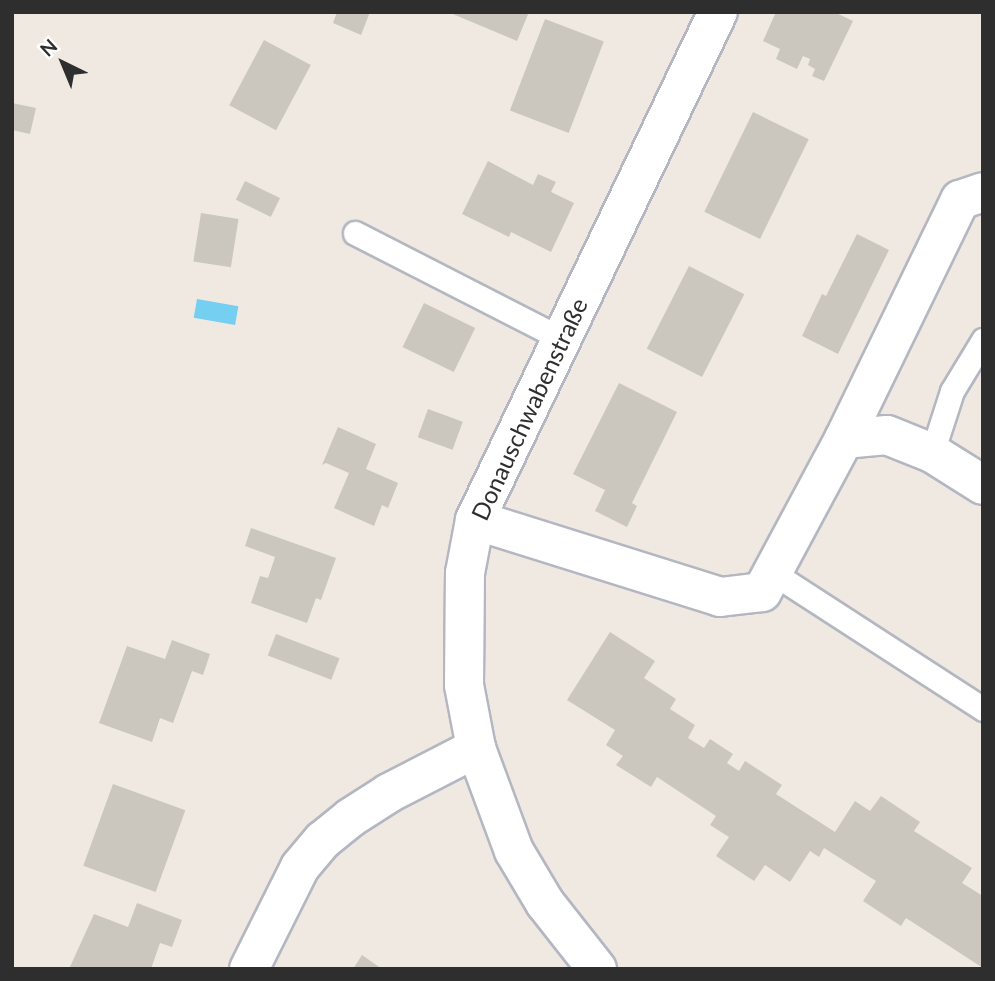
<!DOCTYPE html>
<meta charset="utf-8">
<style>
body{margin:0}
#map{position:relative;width:995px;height:981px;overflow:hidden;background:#efe9e1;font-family:Lato,sans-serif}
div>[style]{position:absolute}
.water>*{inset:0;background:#75cff0;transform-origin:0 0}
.building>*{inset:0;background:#cbc7bf;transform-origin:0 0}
.roads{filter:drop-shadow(2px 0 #b4b7c1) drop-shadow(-2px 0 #b4b7c1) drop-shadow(0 2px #b4b7c1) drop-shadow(0 -2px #b4b7c1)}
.service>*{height:23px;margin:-11.5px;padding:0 11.5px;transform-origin:11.5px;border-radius:11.5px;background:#fff}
.minor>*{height:38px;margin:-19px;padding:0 19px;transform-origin:19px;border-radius:19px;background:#fff}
span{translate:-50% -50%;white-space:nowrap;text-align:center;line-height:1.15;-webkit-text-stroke:6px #fff;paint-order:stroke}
.street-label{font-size:24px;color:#2e2e2e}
.frame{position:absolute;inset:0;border:14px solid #2e2e2e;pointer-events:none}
.north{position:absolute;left:28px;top:28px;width:70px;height:70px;-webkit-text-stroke:5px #fff;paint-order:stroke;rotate:317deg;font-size:19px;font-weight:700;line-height:28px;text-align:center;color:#2e2e2e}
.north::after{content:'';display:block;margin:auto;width:24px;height:32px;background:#2e2e2e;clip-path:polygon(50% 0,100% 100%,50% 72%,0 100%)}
</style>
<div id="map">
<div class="water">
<i style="left:197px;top:299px;width:42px;height:19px;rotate:10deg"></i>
</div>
<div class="building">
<i style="clip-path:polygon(337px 12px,370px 12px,361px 35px,333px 23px)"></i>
<i style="clip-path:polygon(448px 12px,529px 12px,517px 41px)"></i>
<i style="clip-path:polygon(776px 12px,834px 12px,853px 21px,824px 81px,812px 76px,815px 69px,808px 65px,810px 59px,803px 56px,797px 69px,776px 59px,780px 49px,763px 41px)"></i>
<i style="left:545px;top:19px;width:63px;height:98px;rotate:21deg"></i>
<i style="left:264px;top:40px;width:53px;height:74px;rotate:28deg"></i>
<i style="clip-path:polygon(12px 103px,36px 108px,30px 134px,12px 130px)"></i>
<i style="left:753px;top:112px;width:62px;height:111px;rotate:26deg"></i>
<i style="clip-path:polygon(488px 161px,533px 185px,538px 174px,556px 182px,551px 192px,574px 203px,551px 252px,511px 232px,509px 237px,462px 214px)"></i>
<i style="left:245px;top:181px;width:39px;height:21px;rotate:26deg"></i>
<i style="left:201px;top:213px;width:38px;height:49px;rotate:9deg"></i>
<i style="clip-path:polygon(857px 234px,889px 250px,838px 354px,802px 336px,822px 294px,826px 296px)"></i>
<i style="left:689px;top:266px;width:62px;height:93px;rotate:27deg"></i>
<i style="left:424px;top:303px;width:57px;height:49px;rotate:26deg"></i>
<i style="clip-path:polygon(619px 383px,677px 412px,632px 503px,637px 506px,627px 527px,595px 511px,605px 490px,573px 474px)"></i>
<i style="left:428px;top:409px;width:37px;height:30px;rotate:20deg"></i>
<i style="clip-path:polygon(338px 427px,376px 444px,366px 469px,398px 483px,388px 508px,382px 505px,374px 526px,334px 508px,349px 473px,326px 463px,322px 465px)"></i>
<i style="clip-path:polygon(251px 528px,336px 558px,321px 600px,316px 598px,307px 623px,251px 603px,260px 576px,268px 578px,275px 557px,245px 546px)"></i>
<i style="clip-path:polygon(610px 632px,655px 661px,644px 678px,676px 699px,670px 709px,695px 725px,688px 738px,704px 748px,710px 739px,733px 754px,727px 763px,739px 771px,745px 761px,782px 785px,776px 794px,835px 832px,855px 801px,870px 811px,881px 796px,920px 822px,914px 831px,972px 868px,962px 883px,983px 896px,983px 968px,906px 918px,901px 926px,863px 901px,876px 881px,824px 848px,819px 857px,810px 851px,790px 882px,765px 865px,754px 881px,716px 856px,729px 837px,710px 825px,716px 816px,657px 777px,651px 787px,616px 765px,623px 756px,606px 745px,615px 730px,567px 700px)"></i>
<i style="left:276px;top:634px;width:68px;height:23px;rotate:21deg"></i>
<i style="clip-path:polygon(172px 640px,210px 654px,203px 675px,192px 671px,173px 723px,160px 718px,152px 742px,99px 723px,127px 646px,165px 659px)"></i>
<i style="left:113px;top:784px;width:77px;height:87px;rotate:20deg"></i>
<i style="clip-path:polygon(137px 903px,182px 920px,172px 947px,160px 943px,151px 969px,69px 969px,94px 914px,128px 927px)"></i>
<i style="clip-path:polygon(362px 955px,382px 969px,353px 969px)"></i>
</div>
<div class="roads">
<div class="service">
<i style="left:355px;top:233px;width:233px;rotate:27.1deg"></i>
<i style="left:932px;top:453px;width:65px;rotate:-72.1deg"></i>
<i style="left:952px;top:391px;width:60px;rotate:-58.7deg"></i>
<i style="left:773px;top:573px;width:250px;rotate:32.9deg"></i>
</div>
<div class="minor">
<i style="left:844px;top:439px;width:43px;rotate:-5.3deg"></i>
<i style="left:887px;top:435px;width:48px;rotate:21.8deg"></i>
<i style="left:932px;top:453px;width:60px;rotate:32.1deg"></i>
<i style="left:475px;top:520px;width:257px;rotate:17.4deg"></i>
<i style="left:720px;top:597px;width:42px;rotate:-6.8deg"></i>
<i style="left:762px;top:592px;width:174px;rotate:-61.8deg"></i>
<i style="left:844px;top:439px;width:266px;rotate:-64.1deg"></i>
<i style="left:960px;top:200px;width:24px;rotate:-19deg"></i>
<i style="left:249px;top:969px;width:114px;rotate:-63.4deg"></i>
<i style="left:300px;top:867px;width:35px;rotate:-50deg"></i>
<i style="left:323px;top:840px;width:35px;rotate:-39deg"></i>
<i style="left:350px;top:818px;width:46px;rotate:-32.7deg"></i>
<i style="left:389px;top:793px;width:98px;rotate:-27.3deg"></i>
<i style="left:597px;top:969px;width:84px;rotate:-128.2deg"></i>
<i style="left:545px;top:903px;width:61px;rotate:-120.8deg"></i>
<i style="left:514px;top:851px;width:110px;rotate:-110.3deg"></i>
<i style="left:476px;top:748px;width:64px;rotate:-100.8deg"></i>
<i style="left:464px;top:685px;width:112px;rotate:-89.5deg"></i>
<i style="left:465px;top:573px;width:54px;rotate:-79.3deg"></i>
<i style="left:475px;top:520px;width:563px;rotate:-64.44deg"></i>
</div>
</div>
<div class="street-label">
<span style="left:529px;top:409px;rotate:-65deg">Donauschwabenstraße</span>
</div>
<div class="frame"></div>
<div class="north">N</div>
</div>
